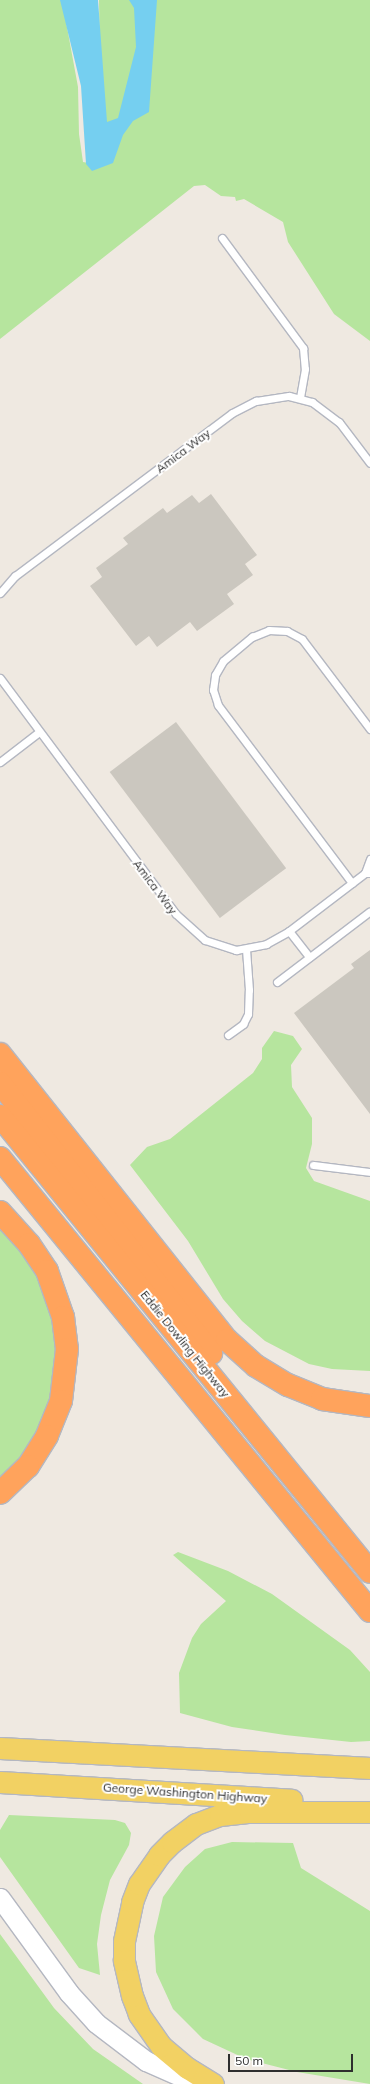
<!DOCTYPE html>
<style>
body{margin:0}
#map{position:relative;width:370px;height:2084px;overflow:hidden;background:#efe9e1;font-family:Mulish,sans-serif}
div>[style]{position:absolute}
.green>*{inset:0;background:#b6e59e}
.water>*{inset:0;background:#75cff0}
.building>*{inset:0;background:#cbc7bf;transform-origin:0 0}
.roads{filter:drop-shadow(1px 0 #b4b7c1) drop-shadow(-1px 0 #b4b7c1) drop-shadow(0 1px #b4b7c1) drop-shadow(0 -1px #b4b7c1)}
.lane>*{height:7px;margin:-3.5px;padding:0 3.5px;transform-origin:3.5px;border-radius:3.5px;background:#fff}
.secondary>*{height:19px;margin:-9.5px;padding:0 9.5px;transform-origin:9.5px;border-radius:9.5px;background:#fff}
.primary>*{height:21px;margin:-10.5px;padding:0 10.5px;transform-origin:10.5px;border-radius:10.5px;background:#f2d163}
.highway>*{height:22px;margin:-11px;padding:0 11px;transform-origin:11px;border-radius:11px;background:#ffa35c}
span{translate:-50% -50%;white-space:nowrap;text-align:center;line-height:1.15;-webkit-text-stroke:4px #fff;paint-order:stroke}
.street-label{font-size:12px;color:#2e2e2e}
.scale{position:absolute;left:228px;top:2054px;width:125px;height:18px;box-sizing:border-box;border:2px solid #2e2e2e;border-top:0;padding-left:5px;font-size:12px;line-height:14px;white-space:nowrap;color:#2e2e2e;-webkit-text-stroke:3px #fff;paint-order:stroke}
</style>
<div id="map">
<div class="green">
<i style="clip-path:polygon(0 0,62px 0,78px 87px,79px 134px,83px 162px,94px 164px,101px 128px,99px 0,370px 0,370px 341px,334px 314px,288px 242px,283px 222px,244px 199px,236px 201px,235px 197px,221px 196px,205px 185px,194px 186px,0 339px)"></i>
<i style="clip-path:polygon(274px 1031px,293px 1036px,302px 1049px,291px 1065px,292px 1087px,312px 1118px,312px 1144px,306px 1168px,314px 1181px,370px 1201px,370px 1371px,332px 1369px,309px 1364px,265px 1341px,242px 1321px,223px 1299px,188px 1241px,130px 1165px,147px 1147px,170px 1139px,253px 1073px,262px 1059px,262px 1048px)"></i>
<i style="clip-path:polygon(0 1226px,49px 1284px,73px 1381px,0 1501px)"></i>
<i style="clip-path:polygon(178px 1552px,228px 1571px,272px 1594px,350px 1650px,370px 1672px,370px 1741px,351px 1742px,285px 1735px,232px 1727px,180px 1713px,179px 1673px,192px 1638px,201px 1624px,226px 1601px,173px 1555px)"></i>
<i style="clip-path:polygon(9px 1815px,115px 1820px,125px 1823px,131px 1833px,129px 1845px,110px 1880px,101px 1915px,97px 1944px,100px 1975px,79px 1968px,0 1857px,0 1830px)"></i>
<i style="clip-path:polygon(232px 1842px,293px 1843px,301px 1868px,370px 1911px,370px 2084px,297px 2072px,246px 2059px,203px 2039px,173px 2009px,156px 1972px,154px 1936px,163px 1897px,185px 1867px,205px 1849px)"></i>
<i style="clip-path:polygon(0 1934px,54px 2008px,93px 2049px,143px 2084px,0 2084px)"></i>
</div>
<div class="water">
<i style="clip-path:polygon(60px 0,98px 0,107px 122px,118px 118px,136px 47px,134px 8px,129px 0,157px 0,149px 112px,133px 121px,123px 135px,113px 163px,92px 171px,86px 164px,81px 86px)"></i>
</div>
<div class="building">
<i style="clip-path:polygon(211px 494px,257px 555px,245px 564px,253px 575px,227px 594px,234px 604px,197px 631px,190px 622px,157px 647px,149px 636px,136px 646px,90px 586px,102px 577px,96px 568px,128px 544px,123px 538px,163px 508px,167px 513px,192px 495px,199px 503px)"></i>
<i style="left:176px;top:722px;width:183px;height:83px;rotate:53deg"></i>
<i style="clip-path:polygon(370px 950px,370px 1114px,294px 1013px,354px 968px,351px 964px)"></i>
</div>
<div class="roads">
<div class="lane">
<i style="left:222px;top:238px;width:137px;rotate:53.6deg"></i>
<i style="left:303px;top:348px;width:21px;rotate:85deg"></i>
<i style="left:305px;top:369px;width:29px;rotate:100deg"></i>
<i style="left:0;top:593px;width:23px;rotate:-49deg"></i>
<i style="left:15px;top:576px;width:271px;rotate:-36.9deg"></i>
<i style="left:232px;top:413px;width:27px;rotate:-27deg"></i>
<i style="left:256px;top:401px;width:33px;rotate:-9deg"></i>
<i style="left:289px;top:396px;width:24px;rotate:15deg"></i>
<i style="left:312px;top:402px;width:34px;rotate:37deg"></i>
<i style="left:339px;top:422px;width:51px;rotate:52.9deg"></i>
<i style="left:0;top:678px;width:294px;rotate:53.3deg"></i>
<i style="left:176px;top:914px;width:39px;rotate:42deg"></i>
<i style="left:205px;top:940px;width:33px;rotate:18deg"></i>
<i style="left:236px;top:950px;width:31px;rotate:-11deg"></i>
<i style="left:266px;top:944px;width:26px;rotate:-29deg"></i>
<i style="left:289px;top:931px;width:96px;rotate:-37.3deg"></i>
<i style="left:365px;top:873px;width:5px"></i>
<i style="left:0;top:762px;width:49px;rotate:-37.6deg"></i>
<i style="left:365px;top:873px;width:15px;rotate:-70deg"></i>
<i style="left:352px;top:883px;width:223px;rotate:-127deg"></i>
<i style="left:218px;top:705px;width:16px;rotate:-108deg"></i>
<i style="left:213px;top:690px;width:15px;rotate:-82deg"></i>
<i style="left:215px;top:675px;width:16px;rotate:-60deg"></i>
<i style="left:223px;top:661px;width:38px;rotate:-40deg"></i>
<i style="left:252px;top:637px;width:18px;rotate:-22deg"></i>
<i style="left:269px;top:630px;width:18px;rotate:3deg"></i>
<i style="left:287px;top:631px;width:17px;rotate:28deg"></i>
<i style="left:302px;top:639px;width:113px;rotate:52.9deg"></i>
<i style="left:289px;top:931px;width:33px;rotate:52deg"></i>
<i style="left:277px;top:982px;width:116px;rotate:-37.3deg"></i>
<i style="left:228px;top:1035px;width:19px;rotate:-36deg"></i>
<i style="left:243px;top:1024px;width:11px;rotate:-63deg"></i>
<i style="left:248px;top:1014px;width:24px;rotate:-88deg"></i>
<i style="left:249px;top:990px;width:41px;rotate:-94.2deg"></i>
<i style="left:313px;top:1165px;width:57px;rotate:7deg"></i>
</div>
<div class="secondary">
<i style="left:0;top:1898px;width:117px;rotate:54deg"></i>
<i style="left:69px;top:1993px;width:40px;rotate:48deg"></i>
<i style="left:96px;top:2023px;width:63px;rotate:37.2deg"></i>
<i style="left:146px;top:2061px;width:57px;rotate:23.9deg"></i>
</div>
<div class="primary">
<i style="left:0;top:1748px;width:371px;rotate:3.1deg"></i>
<i style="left:0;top:1782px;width:292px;rotate:3.5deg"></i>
<i style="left:213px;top:2084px;width:31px;rotate:-148deg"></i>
<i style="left:187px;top:2068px;width:34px;rotate:-140deg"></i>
<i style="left:161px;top:2046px;width:39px;rotate:-125deg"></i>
<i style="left:139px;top:2014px;width:19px;rotate:-111deg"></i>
<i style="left:132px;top:1996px;width:37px;rotate:-103deg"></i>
<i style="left:124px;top:1960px;width:19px;rotate:-90deg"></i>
<i style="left:124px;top:1941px;width:40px;rotate:-78deg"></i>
<i style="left:132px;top:1902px;width:19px;rotate:-69deg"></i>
<i style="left:139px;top:1884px;width:35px;rotate:-55deg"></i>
<i style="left:159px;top:1855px;width:18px;rotate:-45deg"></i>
<i style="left:172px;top:1842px;width:30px;rotate:-37deg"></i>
<i style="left:196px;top:1824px;width:26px;rotate:-21deg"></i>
<i style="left:220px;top:1815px;width:30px;rotate:-6deg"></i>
<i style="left:250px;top:1812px;width:120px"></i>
</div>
<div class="highway">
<i style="left:0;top:1054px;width:365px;rotate:51.6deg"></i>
<i style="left:227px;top:1340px;width:39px;rotate:42deg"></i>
<i style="left:256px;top:1366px;width:37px;rotate:31deg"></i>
<i style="left:288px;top:1385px;width:37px;rotate:22deg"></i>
<i style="left:322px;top:1399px;width:49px;rotate:8.3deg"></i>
<i style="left:0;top:1083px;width:343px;rotate:52deg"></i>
<i style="left:0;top:1116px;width:587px;rotate:50.94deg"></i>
<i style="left:0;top:1158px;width:585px;rotate:50.76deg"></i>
<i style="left:0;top:1212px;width:43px;rotate:47.8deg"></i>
<i style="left:29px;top:1244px;width:32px;rotate:56deg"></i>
<i style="left:47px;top:1271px;width:49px;rotate:70.8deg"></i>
<i style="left:63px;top:1317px;width:32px;rotate:83deg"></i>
<i style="left:67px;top:1349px;width:52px;rotate:96.6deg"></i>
<i style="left:61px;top:1401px;width:38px;rotate:112deg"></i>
<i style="left:47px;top:1436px;width:36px;rotate:122deg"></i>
<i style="left:28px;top:1466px;width:39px;rotate:136deg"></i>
</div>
</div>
<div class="street-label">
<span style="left:183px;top:451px;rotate:-37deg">Amica Way</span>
<span style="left:155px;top:887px;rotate:53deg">Amica Way</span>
<span style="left:185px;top:1344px;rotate:51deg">Eddie Dowling Highway</span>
<span style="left:185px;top:1793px;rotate:4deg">George Washington Highway</span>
</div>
<div class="scale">50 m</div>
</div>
